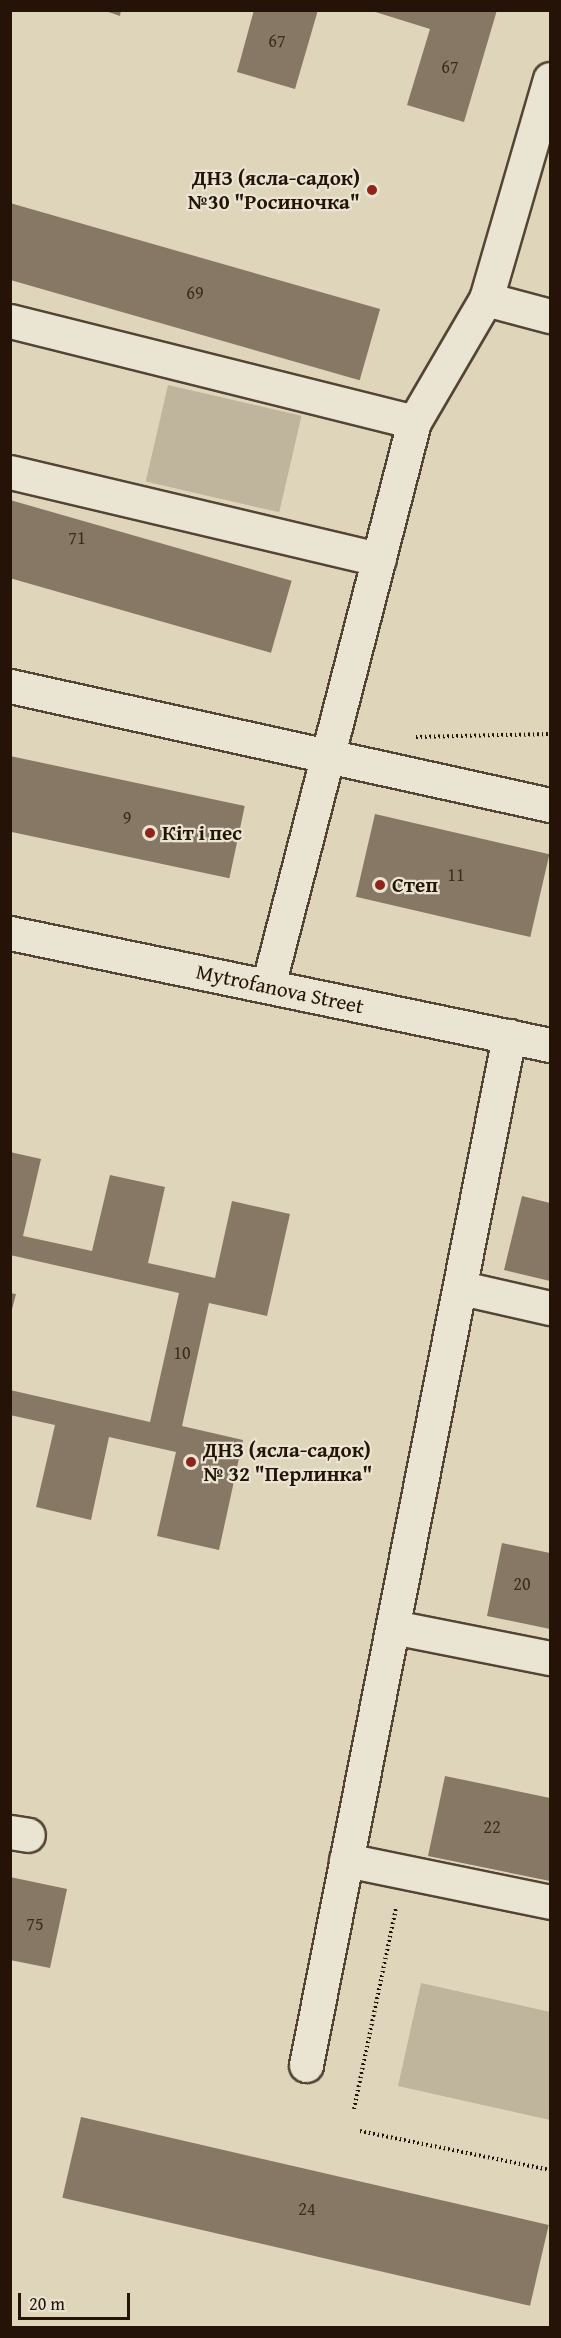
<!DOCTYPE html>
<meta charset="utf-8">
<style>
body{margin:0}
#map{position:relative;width:561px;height:2338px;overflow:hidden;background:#dfd5ba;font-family:"Gentium Book Plus",serif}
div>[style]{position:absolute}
.green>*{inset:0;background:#bfb49c;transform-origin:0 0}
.building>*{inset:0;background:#867864;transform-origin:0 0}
.path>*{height:4px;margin-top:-2px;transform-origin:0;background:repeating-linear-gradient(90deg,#251307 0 1.5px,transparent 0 4.5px)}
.roads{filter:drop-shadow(2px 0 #544434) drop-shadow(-2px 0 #544434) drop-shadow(0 2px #544434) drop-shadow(0 -2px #544434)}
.minor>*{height:33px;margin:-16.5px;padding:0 16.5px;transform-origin:16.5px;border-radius:16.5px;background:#eae4d2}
.dots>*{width:16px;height:16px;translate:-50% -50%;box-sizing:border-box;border:3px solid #eae4d2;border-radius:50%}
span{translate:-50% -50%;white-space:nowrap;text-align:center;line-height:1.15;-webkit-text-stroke:4.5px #eae4d2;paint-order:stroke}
.number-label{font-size:18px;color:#3d2c1e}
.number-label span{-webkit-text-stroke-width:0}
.poi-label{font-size:21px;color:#251307;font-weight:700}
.right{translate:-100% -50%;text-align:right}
.left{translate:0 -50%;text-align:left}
.street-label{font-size:21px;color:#251307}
.frame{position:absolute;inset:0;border:12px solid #251307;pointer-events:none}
.scale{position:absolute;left:18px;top:2293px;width:112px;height:27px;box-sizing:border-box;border:3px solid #251307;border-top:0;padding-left:8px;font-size:18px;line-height:21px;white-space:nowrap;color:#251307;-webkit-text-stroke:4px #eae4d2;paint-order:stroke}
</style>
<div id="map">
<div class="green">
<i style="left:168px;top:385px;width:137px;height:99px;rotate:13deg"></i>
<i style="clip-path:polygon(421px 1983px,550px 2012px,550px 2120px,398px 2086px)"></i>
</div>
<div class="building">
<i style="clip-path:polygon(103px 10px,121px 10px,120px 16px)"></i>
<i style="clip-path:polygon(254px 10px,318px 10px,295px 89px,237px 72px)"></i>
<i style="clip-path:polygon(369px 10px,497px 10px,464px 122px,407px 105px,430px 29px)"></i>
<i style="left:10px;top:203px;width:385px;height:74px;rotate:16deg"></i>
<i style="left:10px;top:500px;width:293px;height:75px;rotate:16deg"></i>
<i style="left:10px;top:756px;width:240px;height:74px;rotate:12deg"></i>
<i style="left:375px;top:814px;width:179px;height:85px;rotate:13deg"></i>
<i style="clip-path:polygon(10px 1152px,41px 1159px,23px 1236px,92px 1251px,110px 1175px,165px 1187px,148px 1263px,215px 1278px,232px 1201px,290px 1214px,267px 1316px,209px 1303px,182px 1426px,243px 1440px,219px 1550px,157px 1536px,176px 1452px,109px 1437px,91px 1520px,36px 1507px,55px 1425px,10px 1415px,10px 1390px,150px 1422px,179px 1293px,10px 1255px)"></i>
<i style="clip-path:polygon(522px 1196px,550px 1203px,550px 1281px,504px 1270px)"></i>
<i style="clip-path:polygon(10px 1293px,16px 1294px,11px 1313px,10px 1312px)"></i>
<i style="clip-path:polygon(502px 1543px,550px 1553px,550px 1629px,487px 1616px)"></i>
<i style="clip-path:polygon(445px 1776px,550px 1798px,550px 1881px,428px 1856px)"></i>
<i style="clip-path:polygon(10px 1877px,67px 1889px,50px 1968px,10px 1960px)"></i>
<i style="left:81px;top:2117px;width:480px;height:83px;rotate:13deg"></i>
</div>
<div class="path">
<i style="left:416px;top:737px;width:134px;rotate:-1.3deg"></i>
<i style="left:354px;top:2109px;width:205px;rotate:-78.2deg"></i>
<i style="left:360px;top:2131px;width:194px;rotate:11.6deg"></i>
</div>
<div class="roads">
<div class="minor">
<i style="left:486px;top:299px;width:66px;rotate:14.9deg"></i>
<i style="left:10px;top:321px;width:416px;rotate:14deg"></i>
<i style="left:10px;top:472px;width:379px;rotate:13.3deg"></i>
<i style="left:10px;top:686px;width:553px;rotate:12.43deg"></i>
<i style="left:10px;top:933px;width:551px;rotate:11.72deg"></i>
<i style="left:268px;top:986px;width:583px;rotate:-75.49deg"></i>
<i style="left:414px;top:422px;width:143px;rotate:-59.7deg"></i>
<i style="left:486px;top:299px;width:229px;rotate:-73.8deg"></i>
<i style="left:462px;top:1288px;width:90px;rotate:12.8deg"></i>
<i style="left:393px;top:1627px;width:160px;rotate:11.2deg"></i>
<i style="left:10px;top:1832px;width:18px;rotate:9deg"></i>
<i style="left:346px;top:1860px;width:208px;rotate:11.6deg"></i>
<i style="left:306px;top:2065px;width:1049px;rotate:-78.84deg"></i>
</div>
</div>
<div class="dots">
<i style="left:372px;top:190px;background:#8f2418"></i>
<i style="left:150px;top:833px;background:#8f2418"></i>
<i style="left:380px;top:885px;background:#8f2418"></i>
<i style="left:191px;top:1462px;background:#8f2418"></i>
</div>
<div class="number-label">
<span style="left:277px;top:41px">67</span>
<span style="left:450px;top:67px">67</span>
<span style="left:195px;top:293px">69</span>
<span style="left:77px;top:538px">71</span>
<span style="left:127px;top:818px">9</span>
<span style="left:456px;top:875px">11</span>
<span style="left:182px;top:1353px">10</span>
<span style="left:522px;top:1584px">20</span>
<span style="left:492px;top:1827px">22</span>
<span style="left:35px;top:1924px">75</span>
<span style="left:307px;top:2209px">24</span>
</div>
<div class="poi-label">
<span class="right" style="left:360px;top:190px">ДНЗ (ясла-садок)<br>№30 "Росиночка"</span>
<span class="left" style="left:162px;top:833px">Кіт і пес</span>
<span class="left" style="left:392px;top:885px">Степ</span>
<span class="left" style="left:203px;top:1462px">ДНЗ (ясла-садок)<br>№ 32 "Перлинка"</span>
</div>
<div class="street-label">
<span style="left:280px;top:989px;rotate:12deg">Mytrofanova Street</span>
</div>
<div class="frame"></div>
<div class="scale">20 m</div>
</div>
